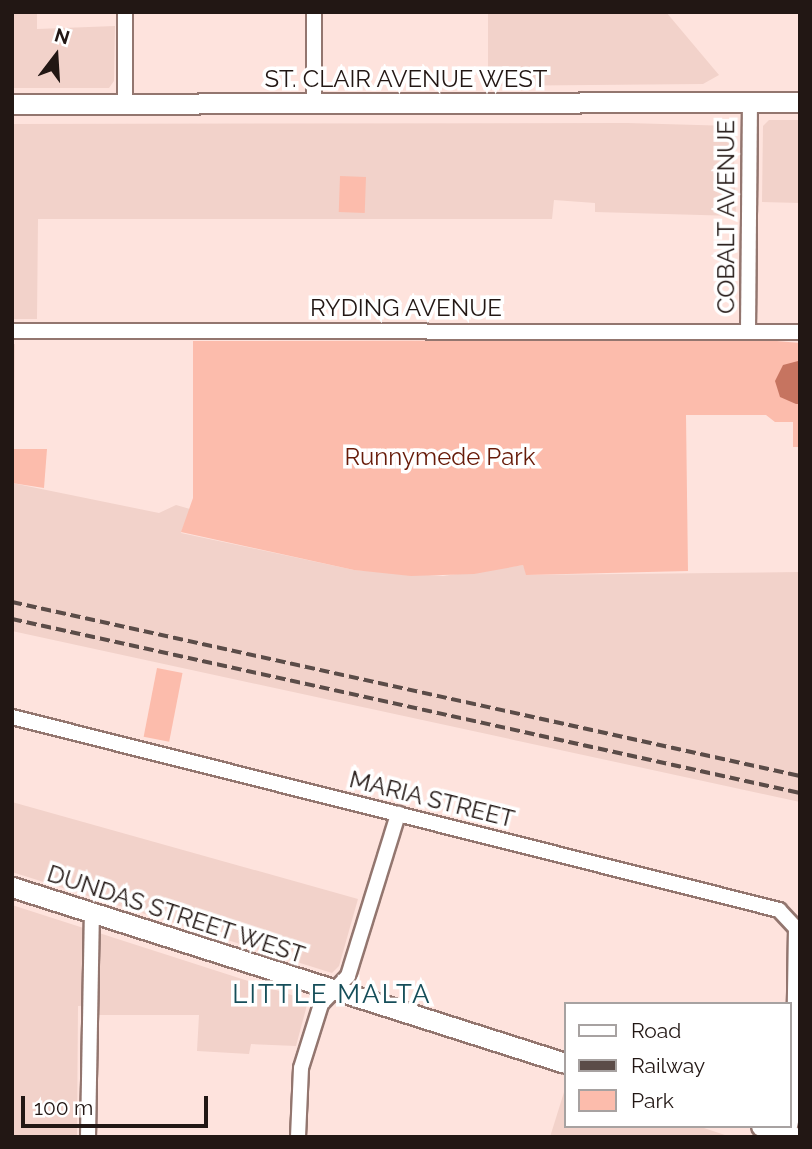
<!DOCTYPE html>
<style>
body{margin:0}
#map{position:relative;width:812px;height:1149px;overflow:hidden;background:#fee3dd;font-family:Raleway,sans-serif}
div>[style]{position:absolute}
.built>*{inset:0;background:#f2d2ca}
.green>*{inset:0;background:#fcbcac;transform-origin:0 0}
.water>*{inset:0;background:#c67460}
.roads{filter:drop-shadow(2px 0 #93766f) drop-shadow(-2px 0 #93766f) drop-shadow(0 2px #93766f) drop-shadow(0 -2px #93766f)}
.minor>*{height:14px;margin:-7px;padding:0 7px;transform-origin:7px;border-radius:7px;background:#fff}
.major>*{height:19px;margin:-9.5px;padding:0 9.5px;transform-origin:9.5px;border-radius:9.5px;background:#fff}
.rail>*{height:3.5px;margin-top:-1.75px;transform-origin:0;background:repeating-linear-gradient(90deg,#5b4c48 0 10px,transparent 0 15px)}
span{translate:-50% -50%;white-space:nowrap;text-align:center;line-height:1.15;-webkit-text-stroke:7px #fff;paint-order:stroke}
.street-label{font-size:24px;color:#221714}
.park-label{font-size:24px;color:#671b09}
.neighbourhood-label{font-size:26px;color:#154e59;letter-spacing:2px}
.frame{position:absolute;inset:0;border:14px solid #221714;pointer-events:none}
.legend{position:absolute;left:564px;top:1002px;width:228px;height:126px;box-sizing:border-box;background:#fff;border:2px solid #a7a2a1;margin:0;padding:9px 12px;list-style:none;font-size:21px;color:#221714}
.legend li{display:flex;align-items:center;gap:14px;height:35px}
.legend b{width:35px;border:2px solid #a7a2a1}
.north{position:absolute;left:21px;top:21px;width:70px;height:70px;-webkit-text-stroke:5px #fff;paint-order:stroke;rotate:17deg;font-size:19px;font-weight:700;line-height:28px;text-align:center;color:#221714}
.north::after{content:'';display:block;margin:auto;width:24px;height:32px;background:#221714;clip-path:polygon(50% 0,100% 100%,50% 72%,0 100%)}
.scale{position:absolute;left:21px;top:1096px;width:187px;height:32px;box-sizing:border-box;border:4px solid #221714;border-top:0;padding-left:9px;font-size:21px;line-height:24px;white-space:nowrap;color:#221714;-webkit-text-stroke:5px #fff;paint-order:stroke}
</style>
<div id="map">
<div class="built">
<i style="clip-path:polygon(12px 12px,37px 12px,37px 29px,115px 26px,114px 81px,109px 88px,12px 88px)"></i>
<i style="clip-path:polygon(488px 12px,666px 12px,719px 75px,703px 84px,488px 86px)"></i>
<i style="clip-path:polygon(769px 120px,800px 120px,800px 203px,762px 202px,763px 126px)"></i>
<i style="clip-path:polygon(627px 123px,733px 126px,736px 216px,595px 212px,595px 203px,554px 200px,552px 219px,38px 219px,37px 319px,12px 319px,12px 124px)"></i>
<i style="clip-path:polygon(12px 344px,15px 344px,14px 442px,12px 442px)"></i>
<i style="clip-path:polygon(12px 483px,159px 513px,176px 505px,190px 509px,181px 533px,354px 570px,443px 576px,523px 565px,527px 575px,800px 572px,800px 802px,12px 631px)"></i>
<i style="clip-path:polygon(12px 802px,358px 899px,339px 966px,332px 973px,12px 872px)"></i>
<i style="clip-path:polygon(12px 905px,304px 999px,307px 1005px,296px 1046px,251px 1044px,249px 1054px,197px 1051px,199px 1015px,96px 1015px,96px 1005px,78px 1006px,77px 1137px,12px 1137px)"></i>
<i style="clip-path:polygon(565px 1089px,565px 1126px,698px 1126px,731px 1137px,550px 1137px)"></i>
</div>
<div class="green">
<i style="left:340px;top:176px;width:26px;height:36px;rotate:2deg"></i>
<i style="clip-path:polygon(765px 340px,800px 343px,800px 447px,793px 447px,793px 422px,775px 422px,766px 415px,686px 415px,688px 571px,526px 575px,523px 565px,474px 574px,411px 576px,354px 570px,181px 532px,193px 498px,193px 341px)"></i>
<i style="clip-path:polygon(12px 449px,47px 449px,44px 488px,12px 483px)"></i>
<i style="left:157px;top:668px;width:26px;height:70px;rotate:11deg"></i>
</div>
<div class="water">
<i style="clip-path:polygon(798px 361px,800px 404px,796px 404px,780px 397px,775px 381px,783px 365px)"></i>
</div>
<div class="roads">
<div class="minor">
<i style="left:314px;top:12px;width:91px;rotate:90deg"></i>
<i style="left:125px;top:104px;width:92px;rotate:-90deg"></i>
<i style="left:12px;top:331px;width:788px;rotate:0.07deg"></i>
<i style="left:748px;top:331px;width:227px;rotate:-89.5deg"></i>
<i style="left:12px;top:717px;width:791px;rotate:14.12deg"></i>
<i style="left:779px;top:910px;width:25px;rotate:47deg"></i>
<i style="left:796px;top:928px;width:184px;rotate:90.9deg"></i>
<i style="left:793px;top:1112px;width:24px;rotate:102deg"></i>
<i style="left:88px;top:1137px;width:225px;rotate:-89deg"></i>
<i style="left:298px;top:1137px;width:69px;rotate:-87.5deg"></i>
<i style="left:301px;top:1068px;width:67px;rotate:-72.6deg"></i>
<i style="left:321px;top:1004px;width:39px;rotate:-46deg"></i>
<i style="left:348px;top:976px;width:170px;rotate:-72.8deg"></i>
</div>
<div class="major">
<i style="left:12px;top:104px;width:788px;rotate:-0.15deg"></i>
<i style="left:12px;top:887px;width:580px;rotate:17.65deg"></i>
<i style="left:761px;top:1126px;width:35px;rotate:18deg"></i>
</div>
</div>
<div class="rail">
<i style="left:12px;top:602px;width:807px;rotate:12.45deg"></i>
<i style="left:12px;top:619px;width:807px;rotate:12.45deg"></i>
</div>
<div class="street-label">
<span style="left:406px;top:79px">ST. CLAIR AVENUE WEST</span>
<span style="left:726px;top:217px;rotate:-90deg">COBALT AVENUE</span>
<span style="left:406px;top:308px">RYDING AVENUE</span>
<span style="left:432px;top:799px;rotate:14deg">MARIA STREET</span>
<span style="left:176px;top:914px;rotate:18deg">DUNDAS STREET WEST</span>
</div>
<div class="park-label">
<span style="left:440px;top:457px">Runnymede Park</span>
</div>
<div class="neighbourhood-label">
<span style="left:332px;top:995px">LITTLE MALTA</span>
</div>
<div class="frame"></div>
<ul class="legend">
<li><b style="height:9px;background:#fff"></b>Road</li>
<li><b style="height:9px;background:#5b4c48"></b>Railway</li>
<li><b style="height:19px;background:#fcbcac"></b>Park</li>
</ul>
<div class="north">N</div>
<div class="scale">100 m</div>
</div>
